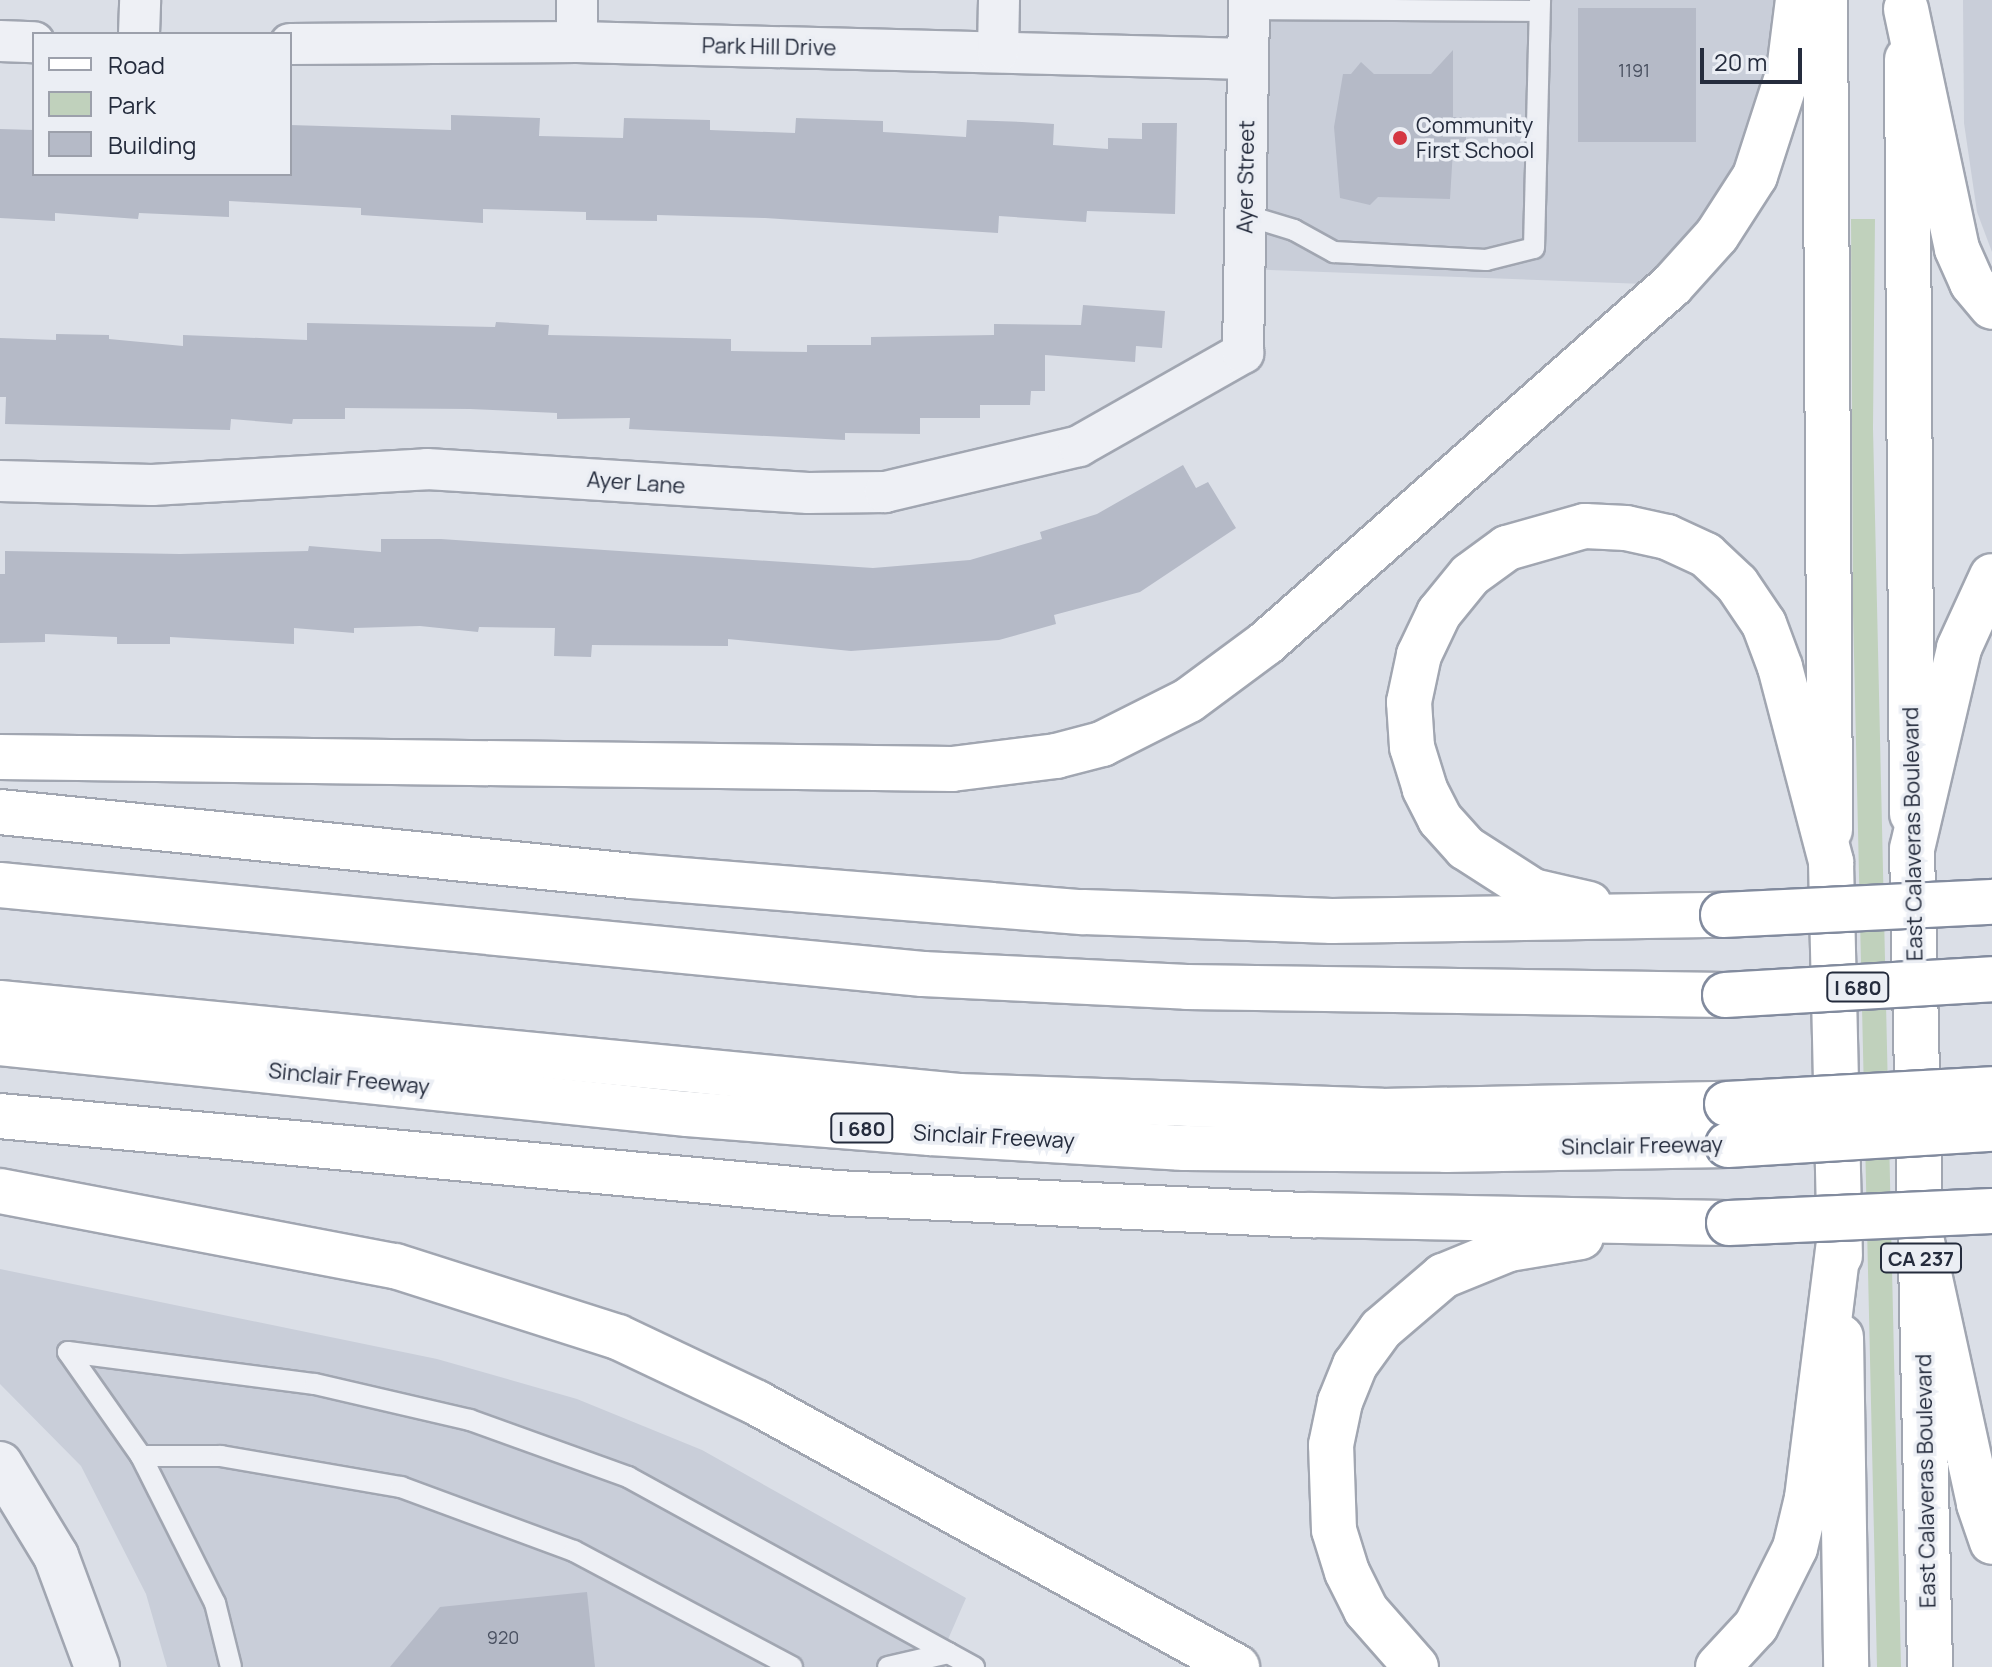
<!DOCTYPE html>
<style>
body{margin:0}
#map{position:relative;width:1992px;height:1667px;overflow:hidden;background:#dbdfe7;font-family:Manrope,sans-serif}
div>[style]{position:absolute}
.built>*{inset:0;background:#c9ced9}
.green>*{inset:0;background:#c0d1bc}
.building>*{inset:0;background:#b5bac7;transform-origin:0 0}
.roads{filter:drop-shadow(2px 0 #a1a6b1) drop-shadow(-2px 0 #a1a6b1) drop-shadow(0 2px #a1a6b1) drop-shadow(0 -2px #a1a6b1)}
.service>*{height:20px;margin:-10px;padding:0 10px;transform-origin:10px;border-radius:10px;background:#eef0f5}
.minor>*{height:40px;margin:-20px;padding:0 20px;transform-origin:20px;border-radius:20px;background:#eef0f5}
.tertiary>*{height:44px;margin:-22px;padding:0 22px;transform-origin:22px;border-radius:22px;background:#eef0f5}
.secondary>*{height:44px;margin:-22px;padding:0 22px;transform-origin:22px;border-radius:22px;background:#fff}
.trunk>*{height:44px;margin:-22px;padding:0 22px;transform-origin:22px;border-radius:22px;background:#fff}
.motorway>*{height:44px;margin:-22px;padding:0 22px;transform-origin:22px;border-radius:22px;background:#fff}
.bridges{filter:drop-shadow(2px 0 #828b9e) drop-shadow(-2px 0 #828b9e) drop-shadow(0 2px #828b9e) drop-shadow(0 -2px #828b9e)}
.motorway-bridge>*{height:44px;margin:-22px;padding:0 22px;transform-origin:22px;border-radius:22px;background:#fff}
.dots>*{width:22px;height:22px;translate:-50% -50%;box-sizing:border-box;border:4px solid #ebeef4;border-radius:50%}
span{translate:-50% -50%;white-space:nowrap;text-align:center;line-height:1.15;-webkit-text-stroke:7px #ebeef4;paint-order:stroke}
.number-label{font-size:18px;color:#495060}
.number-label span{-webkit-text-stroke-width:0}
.shield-label span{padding:2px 6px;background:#ebeef4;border:2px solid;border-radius:6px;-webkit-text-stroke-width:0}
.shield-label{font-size:20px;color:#252c3d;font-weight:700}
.street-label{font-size:22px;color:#252c3d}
.poi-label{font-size:22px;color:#252c3d}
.left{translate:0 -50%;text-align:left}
.legend{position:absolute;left:32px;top:32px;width:260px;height:144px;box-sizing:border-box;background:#ebeef4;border:2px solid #9ca0ab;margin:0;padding:10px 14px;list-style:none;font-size:24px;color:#252c3d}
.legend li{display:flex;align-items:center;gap:16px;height:40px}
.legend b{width:40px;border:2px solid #9ca0ab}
.scale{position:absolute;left:1700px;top:48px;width:102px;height:36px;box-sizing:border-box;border:4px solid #252c3d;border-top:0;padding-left:10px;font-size:24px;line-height:28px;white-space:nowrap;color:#252c3d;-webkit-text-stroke:6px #ebeef4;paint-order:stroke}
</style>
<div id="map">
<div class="built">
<i style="clip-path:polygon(1249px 0,1798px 0,1789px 71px,1672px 285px,1244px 269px)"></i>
<i style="clip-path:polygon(1963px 0,1992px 0,1992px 252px,1977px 212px,1964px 123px)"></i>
<i style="clip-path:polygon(0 1269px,437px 1359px,577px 1399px,702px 1450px,966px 1598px,936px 1667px,167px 1667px,146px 1594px,81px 1466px,0 1384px)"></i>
</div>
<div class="green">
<i style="clip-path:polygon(1851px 219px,1875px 219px,1873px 428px,1901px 1667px,1877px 1667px,1853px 611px)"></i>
</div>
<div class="building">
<i style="left:1578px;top:8px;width:118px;height:134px"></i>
<i style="clip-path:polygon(1453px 50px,1453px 117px,1466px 117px,1466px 150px,1453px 150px,1450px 199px,1378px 197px,1370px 205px,1340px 198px,1334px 127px,1343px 74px,1351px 74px,1361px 62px,1374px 74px,1431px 74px)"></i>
<i style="clip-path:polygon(451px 115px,540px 118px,539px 136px,623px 138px,624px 118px,710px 120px,710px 130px,795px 133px,796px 118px,883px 121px,883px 132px,966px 137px,967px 120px,1022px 122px,1054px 124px,1053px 145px,1108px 149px,1108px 138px,1142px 139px,1142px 123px,1177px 123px,1175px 214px,1087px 211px,1086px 222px,999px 216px,998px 233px,765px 218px,657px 215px,657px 221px,586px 220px,586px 212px,483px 209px,483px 223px,361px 215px,361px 208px,229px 201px,229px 217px,139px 213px,138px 219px,55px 213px,55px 221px,0 218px,0 129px,34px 130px,34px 174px,290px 174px,290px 125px,451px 130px)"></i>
<i style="clip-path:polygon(1083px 305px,1165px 311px,1162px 348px,1136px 346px,1135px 362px,1045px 355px,1045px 391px,1031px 391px,1030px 405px,980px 405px,980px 418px,920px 418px,920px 434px,845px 433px,845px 440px,629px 429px,630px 418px,557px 419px,557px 413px,470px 409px,345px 408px,345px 419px,293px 419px,292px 424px,231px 419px,230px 430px,5px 424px,6px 397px,0 397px,0 338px,56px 340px,56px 334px,109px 335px,109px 339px,183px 346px,183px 335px,307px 340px,307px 323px,495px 327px,496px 322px,549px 325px,548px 335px,731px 339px,731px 351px,807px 352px,807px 345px,871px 345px,871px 337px,994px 335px,994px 324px,1081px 325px)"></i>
<i style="clip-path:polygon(1183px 465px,1196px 488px,1208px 482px,1236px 528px,1140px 592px,1054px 615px,1056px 624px,999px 640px,851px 651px,728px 639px,728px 646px,592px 645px,591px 657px,554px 656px,555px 628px,479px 627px,478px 632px,420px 626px,354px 628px,354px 633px,294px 628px,294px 644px,170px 637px,170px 644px,117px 644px,117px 637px,45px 634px,45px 642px,0 643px,0 574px,5px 574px,5px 551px,180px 554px,308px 551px,309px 546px,381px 552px,381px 539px,441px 539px,873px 568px,970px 560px,1042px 539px,1040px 532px,1097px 514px)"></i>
<i style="clip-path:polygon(587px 1592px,595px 1667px,390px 1667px,440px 1607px)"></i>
</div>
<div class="roads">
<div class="service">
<i style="left:1249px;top:9px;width:290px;rotate:0.4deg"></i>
<i style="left:1245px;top:215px;width:51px;rotate:17deg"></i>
<i style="left:1294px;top:230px;width:46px;rotate:28.8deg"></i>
<i style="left:1334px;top:252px;width:152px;rotate:3deg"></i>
<i style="left:1486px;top:260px;width:49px;rotate:-14deg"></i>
<i style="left:1534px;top:248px;width:248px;rotate:-88.6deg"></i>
<i style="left:68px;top:1352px;width:249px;rotate:7.4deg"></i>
<i style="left:315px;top:1384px;width:159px;rotate:13.1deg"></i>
<i style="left:470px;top:1420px;width:168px;rotate:19.8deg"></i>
<i style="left:628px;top:1477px;width:395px;rotate:28.8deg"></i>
<i style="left:68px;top:1352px;width:127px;rotate:54.9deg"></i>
<i style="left:141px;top:1456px;width:165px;rotate:63.3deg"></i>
<i style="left:215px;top:1603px;width:66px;rotate:76deg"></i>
<i style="left:141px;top:1456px;width:80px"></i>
<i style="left:221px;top:1456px;width:183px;rotate:9.8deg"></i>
<i style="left:401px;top:1487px;width:184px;rotate:20.3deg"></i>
<i style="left:574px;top:1551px;width:247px;rotate:28deg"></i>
<i style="left:888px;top:1667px;width:62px;rotate:-13.1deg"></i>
</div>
<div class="minor">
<i style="left:577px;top:0;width:42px;rotate:90deg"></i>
<i style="left:139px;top:34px;width:34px;rotate:-88deg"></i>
<i style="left:0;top:41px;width:34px;rotate:2deg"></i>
<i style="left:290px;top:44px;width:287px;rotate:-0.4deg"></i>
<i style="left:577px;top:42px;width:671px;rotate:1.45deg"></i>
<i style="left:998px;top:52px;width:52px;rotate:-88.9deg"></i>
<i style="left:0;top:481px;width:152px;rotate:1.5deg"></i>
<i style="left:152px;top:485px;width:275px;rotate:-3.3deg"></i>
<i style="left:427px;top:469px;width:382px;rotate:3.6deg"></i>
<i style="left:808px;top:493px;width:77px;rotate:-0.7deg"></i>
<i style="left:885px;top:492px;width:199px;rotate:-13.3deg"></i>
<i style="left:1079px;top:446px;width:189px;rotate:-29.6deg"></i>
<i style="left:1243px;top:353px;width:353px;rotate:-89deg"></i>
</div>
<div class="tertiary">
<i style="left:0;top:1464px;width:108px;rotate:58.7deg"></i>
<i style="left:56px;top:1556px;width:118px;rotate:69.7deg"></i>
</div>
<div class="secondary">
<i style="left:1825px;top:0;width:830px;rotate:89.65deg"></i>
<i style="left:1907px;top:59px;width:755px;rotate:89.62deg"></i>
</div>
<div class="trunk">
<i style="left:1912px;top:849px;width:818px;rotate:88.74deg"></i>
<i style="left:1831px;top:862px;width:394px;rotate:88.7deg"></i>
<i style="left:1841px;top:1337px;width:330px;rotate:89.1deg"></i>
</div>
<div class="motorway">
<i style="left:1906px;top:9px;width:245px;rotate:78deg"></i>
<i style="left:1957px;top:249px;width:37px;rotate:66deg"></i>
<i style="left:1972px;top:283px;width:31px;rotate:50deg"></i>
<i style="left:0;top:757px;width:952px;rotate:0.72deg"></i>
<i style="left:952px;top:769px;width:105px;rotate:-7.1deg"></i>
<i style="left:1056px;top:756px;width:48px;rotate:-14.6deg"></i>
<i style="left:1102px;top:744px;width:97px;rotate:-26.8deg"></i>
<i style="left:1189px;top:700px;width:96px;rotate:-36.5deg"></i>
<i style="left:1266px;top:643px;width:541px;rotate:-41.4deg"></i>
<i style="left:1672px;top:285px;width:67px;rotate:-48deg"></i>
<i style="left:1717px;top:235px;width:70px;rotate:-57.2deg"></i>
<i style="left:1755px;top:176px;width:110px;rotate:-72.1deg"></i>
<i style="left:1789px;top:71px;width:72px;rotate:-82.8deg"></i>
<i style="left:0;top:812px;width:635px;rotate:5.78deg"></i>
<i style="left:632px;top:876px;width:453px;rotate:4.6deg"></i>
<i style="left:1084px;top:912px;width:248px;rotate:2.1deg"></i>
<i style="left:1332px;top:921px;width:391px;rotate:-0.9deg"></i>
<i style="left:1912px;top:849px;width:206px;rotate:-76.8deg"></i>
<i style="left:1959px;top:648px;width:79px;rotate:-65.4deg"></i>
<i style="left:0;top:885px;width:927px;rotate:5.51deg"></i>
<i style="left:923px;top:974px;width:264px;rotate:2.8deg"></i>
<i style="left:1187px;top:987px;width:538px;rotate:0.85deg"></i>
<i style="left:1589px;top:904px;width:57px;rotate:-166.9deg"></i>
<i style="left:1533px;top:891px;width:80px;rotate:-147.3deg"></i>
<i style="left:1466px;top:848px;width:39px;rotate:-132deg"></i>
<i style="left:1440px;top:819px;width:34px;rotate:-117deg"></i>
<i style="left:1425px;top:789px;width:44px;rotate:-107.2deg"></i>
<i style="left:1412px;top:747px;width:45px;rotate:-93.8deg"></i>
<i style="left:1409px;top:702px;width:48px;rotate:-78deg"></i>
<i style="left:1419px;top:655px;width:47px;rotate:-64.5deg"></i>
<i style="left:1439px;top:613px;width:49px;rotate:-50.8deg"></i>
<i style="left:1470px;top:575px;width:46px;rotate:-36.1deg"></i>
<i style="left:1507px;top:548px;width:81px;rotate:-15.8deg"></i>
<i style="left:1585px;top:526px;width:41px;rotate:2.8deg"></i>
<i style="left:1626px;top:528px;width:42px;rotate:12.4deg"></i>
<i style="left:1667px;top:537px;width:43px;rotate:24.8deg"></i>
<i style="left:1706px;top:555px;width:42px;rotate:43.1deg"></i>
<i style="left:1737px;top:584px;width:48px;rotate:56deg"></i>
<i style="left:1764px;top:624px;width:46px;rotate:69.6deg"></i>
<i style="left:1780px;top:667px;width:202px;rotate:75.3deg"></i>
<i style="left:0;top:1003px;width:963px;rotate:5.54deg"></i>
<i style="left:959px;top:1096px;width:423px;rotate:2deg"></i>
<i style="left:1382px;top:1111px;width:345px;rotate:-1.2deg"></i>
<i style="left:0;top:1043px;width:691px;rotate:5.9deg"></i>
<i style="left:687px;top:1114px;width:244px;rotate:4.5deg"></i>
<i style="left:930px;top:1133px;width:255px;rotate:3.4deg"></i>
<i style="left:1185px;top:1148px;width:261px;rotate:0.4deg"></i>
<i style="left:1446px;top:1150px;width:282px;rotate:-1deg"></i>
<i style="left:0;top:1116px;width:840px;rotate:5.26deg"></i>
<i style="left:836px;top:1193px;width:476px;rotate:2.7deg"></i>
<i style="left:1311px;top:1215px;width:418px;rotate:1.1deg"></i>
<i style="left:0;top:1191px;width:402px;rotate:10.8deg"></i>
<i style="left:395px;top:1266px;width:234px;rotate:17.7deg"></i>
<i style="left:618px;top:1337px;width:154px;rotate:25.4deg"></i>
<i style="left:757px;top:1403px;width:548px;rotate:28.81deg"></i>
<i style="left:1921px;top:1237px;width:273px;rotate:77.7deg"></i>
<i style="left:1979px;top:1504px;width:40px;rotate:71.1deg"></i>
<i style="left:1416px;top:1667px;width:76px;rotate:-131.3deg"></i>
<i style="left:1366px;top:1610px;width:42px;rotate:-116.6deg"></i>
<i style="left:1347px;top:1572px;width:44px;rotate:-107.2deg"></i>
<i style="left:1334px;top:1530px;width:85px;rotate:-92deg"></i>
<i style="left:1331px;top:1445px;width:44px;rotate:-78.2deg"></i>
<i style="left:1340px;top:1402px;width:40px;rotate:-68deg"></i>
<i style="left:1355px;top:1365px;width:44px;rotate:-54.2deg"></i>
<i style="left:1381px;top:1329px;width:82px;rotate:-40.5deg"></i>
<i style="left:1443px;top:1276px;width:71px;rotate:-22.2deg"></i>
<i style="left:1509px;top:1249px;width:73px;rotate:-9.5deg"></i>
<i style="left:1718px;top:1667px;width:56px;rotate:-47.2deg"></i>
<i style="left:1756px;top:1626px;width:87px;rotate:-63.4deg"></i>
<i style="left:1795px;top:1548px;width:51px;rotate:-76.5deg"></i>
<i style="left:1807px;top:1498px;width:260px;rotate:-82.9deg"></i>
</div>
</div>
<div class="bridges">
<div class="motorway-bridge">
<i style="left:1723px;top:915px;width:269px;rotate:-2.8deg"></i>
<i style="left:1725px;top:995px;width:267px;rotate:-3.4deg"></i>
<i style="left:1727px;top:1104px;width:265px;rotate:-3.2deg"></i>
<i style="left:1728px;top:1145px;width:264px;rotate:-3.5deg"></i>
<i style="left:1729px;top:1223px;width:263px;rotate:-2.6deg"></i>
</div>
</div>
<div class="dots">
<i style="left:1400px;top:138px;background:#d53742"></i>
</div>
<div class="number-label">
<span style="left:1634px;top:70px">1191</span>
<span style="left:503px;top:1637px">920</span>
</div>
<div class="shield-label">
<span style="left:1858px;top:987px">I 680</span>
<span style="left:862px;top:1128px">I 680</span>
<span style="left:1921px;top:1258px">CA 237</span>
</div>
<div class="street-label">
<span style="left:769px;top:47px;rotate:1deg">Park Hill Drive</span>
<span style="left:1246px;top:177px;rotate:-89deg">Ayer Street</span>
<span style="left:636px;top:483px;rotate:4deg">Ayer Lane</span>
<span style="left:1913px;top:834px;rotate:-91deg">East Calaveras Boulevard</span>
<span style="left:349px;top:1079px;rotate:6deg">Sinclair Freeway</span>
<span style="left:994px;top:1137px;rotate:3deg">Sinclair Freeway</span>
<span style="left:1642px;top:1146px;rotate:-1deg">Sinclair Freeway</span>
<span style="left:1926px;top:1481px;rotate:-91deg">East Calaveras Boulevard</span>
</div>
<div class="poi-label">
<span class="left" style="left:1416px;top:138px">Community<br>First School</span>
</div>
<ul class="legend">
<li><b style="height:10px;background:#fff"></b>Road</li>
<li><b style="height:22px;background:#c0d1bc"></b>Park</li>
<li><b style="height:22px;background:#b5bac7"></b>Building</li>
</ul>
<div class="scale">20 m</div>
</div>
